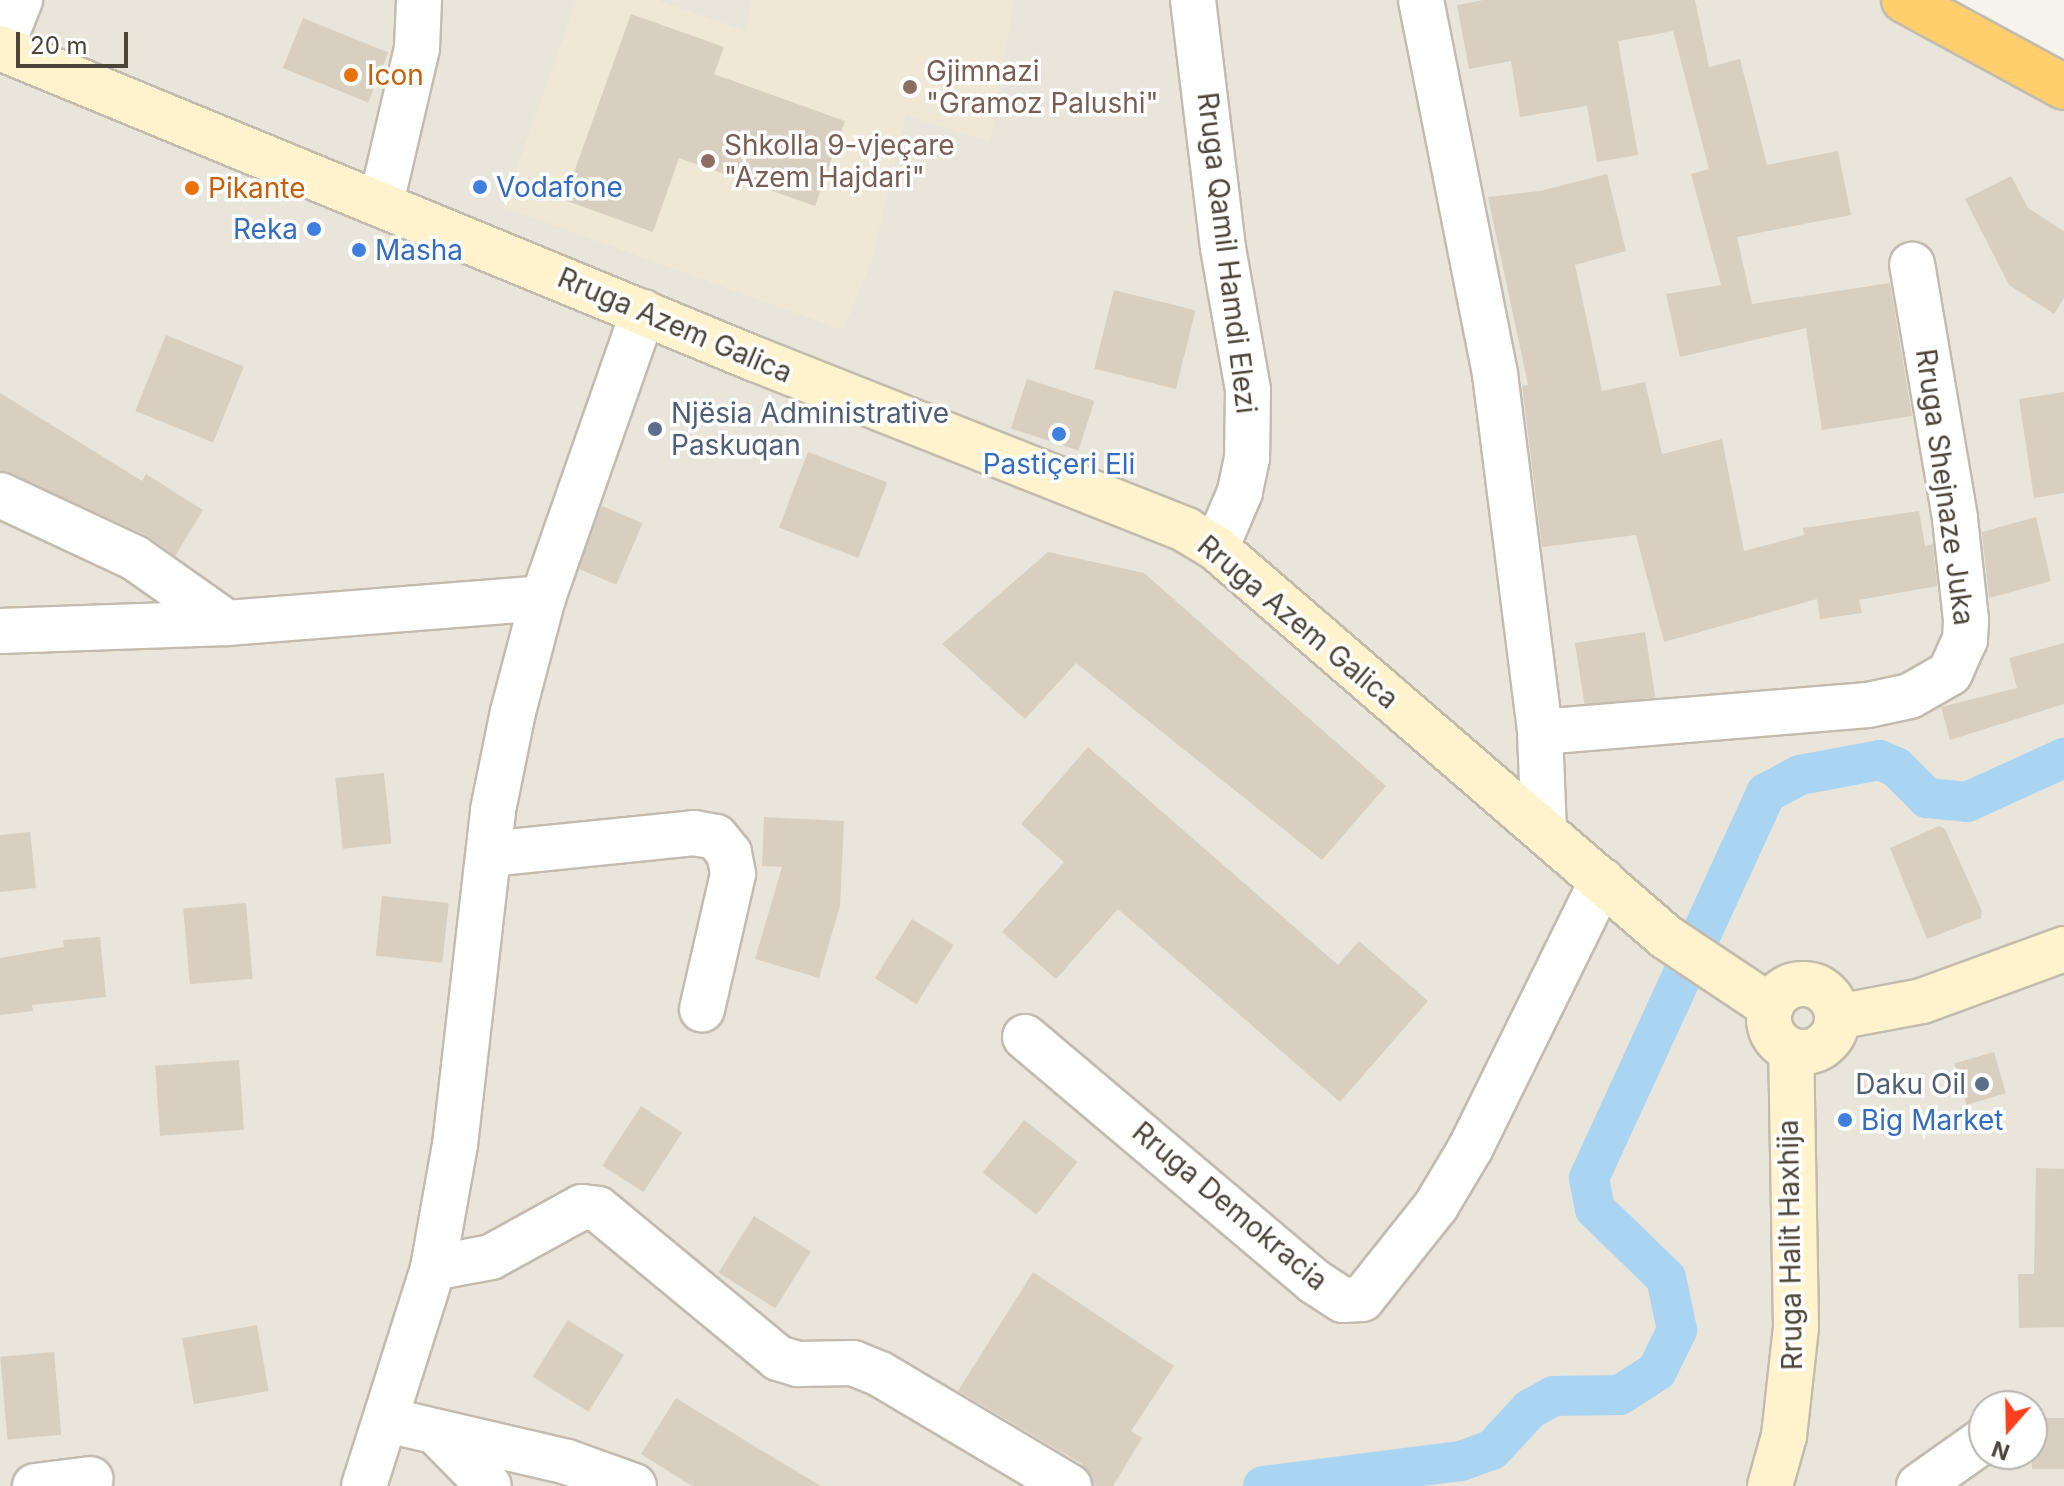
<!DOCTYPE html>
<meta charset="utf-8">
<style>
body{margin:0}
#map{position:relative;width:2064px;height:1486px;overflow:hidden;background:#f6f3ec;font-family:Inter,sans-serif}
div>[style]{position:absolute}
.residential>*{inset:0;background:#eae5da}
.education>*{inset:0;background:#efe8d6}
.canal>*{height:40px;margin:-20px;padding:0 20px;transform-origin:20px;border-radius:20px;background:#a9d4f2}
.building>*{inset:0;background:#d8cfc1;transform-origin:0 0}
.roads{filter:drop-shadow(2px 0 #c2bbae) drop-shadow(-2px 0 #c2bbae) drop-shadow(0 2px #c2bbae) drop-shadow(0 -2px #c2bbae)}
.street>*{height:44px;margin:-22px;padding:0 22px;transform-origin:22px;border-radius:22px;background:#fff}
.secondary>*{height:44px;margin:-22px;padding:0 22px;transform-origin:22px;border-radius:22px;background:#fff3cd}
.secondary>.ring{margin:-22px;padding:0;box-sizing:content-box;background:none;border:44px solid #fff3cd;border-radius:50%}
.highway>*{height:44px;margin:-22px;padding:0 22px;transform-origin:22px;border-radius:22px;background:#ffcf6e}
.dots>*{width:22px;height:22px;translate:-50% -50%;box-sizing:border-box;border:4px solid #fff;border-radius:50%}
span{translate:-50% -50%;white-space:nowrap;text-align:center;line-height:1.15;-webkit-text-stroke:7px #fff;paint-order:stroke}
.education-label{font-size:28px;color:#785e54}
.left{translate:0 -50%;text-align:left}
.food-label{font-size:28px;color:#c56008}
.shop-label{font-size:28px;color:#366cbe}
.right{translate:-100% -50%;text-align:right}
.street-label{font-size:28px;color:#4b4439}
.service-label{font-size:28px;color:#4e5e75}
.north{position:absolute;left:1968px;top:1390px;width:80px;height:80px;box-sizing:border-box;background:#fff;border:2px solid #b7b4b0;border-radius:50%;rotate:200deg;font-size:22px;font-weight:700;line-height:32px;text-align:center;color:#4b4439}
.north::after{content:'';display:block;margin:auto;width:28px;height:36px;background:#fc3f1d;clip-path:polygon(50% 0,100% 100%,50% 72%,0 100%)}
.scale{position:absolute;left:16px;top:32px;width:112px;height:36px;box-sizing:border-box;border:4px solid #4b4439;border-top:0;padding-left:10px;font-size:24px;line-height:28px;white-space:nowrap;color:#4b4439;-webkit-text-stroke:6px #fff;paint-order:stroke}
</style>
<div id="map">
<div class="residential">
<i style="clip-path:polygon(evenodd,0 0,1878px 0,2064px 84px,2064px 1486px,0 1486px,0 0,1984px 1406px,2032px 1406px,2032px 1454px,1984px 1454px,1984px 1406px)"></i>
</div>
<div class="education">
<i style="clip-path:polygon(577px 0,657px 0,746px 31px,752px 0,1014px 0,990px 142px,906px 115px,872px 260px,843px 330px,503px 207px)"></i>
</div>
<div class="canal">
<i style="left:1263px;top:1486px;width:200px;rotate:-7.2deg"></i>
<i style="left:1461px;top:1461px;width:33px;rotate:-20deg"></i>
<i style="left:1492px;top:1450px;width:56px;rotate:-47.2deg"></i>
<i style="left:1530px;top:1409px;width:26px;rotate:-29deg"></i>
<i style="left:1553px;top:1396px;width:67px;rotate:-0.9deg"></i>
<i style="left:1620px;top:1395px;width:44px;rotate:-33deg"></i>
<i style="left:1657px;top:1371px;width:46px;rotate:-64deg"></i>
<i style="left:1677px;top:1330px;width:53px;rotate:-101.9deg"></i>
<i style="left:1666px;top:1278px;width:99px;rotate:-135.8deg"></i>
<i style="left:1595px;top:1209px;width:32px;rotate:-101deg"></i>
<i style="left:1589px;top:1178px;width:424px;rotate:-65.3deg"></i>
<i style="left:1766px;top:793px;width:38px;rotate:-28deg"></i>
<i style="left:1800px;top:775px;width:81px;rotate:-10.6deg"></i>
<i style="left:1880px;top:760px;width:17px;rotate:24deg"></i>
<i style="left:1896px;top:767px;width:44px;rotate:45deg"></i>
<i style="left:1927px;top:798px;width:40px;rotate:5.7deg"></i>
<i style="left:1967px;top:802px;width:107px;rotate:-24.4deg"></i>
</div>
<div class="building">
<i style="clip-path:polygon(1483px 0,1695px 0,1709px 67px,1740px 59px,1767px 165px,1838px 151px,1851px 215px,1737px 237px,1752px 304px,1890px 283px,1912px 416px,1822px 430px,1806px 328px,1680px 357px,1666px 294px,1721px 285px,1691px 174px,1709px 169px,1673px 31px,1618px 41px,1638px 155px,1597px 162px,1587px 106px,1520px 117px,1511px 61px,1469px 69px,1457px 5px)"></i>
<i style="clip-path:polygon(631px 14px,724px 47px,714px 74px,845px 121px,815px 206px,679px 158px,653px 232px,564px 200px)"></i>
<i style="left:303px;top:18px;width:92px;height:54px;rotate:22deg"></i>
<i style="clip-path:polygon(1607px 174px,1626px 251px,1575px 265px,1602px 391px,1645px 382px,1662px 454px,1722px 439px,1744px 551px,1804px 535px,1803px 528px,1919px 511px,1925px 546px,1933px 544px,1937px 586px,1859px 600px,1862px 613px,1820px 619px,1817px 599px,1664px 642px,1636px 535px,1542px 547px,1522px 386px,1528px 385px,1488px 197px,1540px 191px)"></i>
<i style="clip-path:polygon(2011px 176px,2028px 208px,2064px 231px,2064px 298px,2054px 314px,2009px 285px,1965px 199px)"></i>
<i style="left:1114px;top:290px;width:84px;height:81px;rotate:14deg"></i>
<i style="left:166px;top:335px;width:84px;height:82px;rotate:22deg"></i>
<i style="left:1027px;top:379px;width:71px;height:52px;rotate:18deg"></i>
<i style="clip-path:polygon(2064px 392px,2064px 493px,2034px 498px,2019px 399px)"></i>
<i style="clip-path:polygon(0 393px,142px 481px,146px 474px,203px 510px,175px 556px,146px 535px,0 470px)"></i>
<i style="left:808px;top:452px;width:85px;height:81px;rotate:21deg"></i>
<i style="left:602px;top:506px;width:44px;height:67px;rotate:23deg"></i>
<i style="clip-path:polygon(2036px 517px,2051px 581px,1989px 598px,1982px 532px)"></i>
<i style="clip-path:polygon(1048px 552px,1144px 573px,1386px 786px,1322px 860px,1076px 663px,1025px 719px,942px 644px)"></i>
<i style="left:1645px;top:632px;width:66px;height:71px;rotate:81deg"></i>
<i style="clip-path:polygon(2064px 643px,2064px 704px,1950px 740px,1941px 707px,2017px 688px,2009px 658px)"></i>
<i style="clip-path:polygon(1088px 747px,1338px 965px,1359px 941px,1428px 1001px,1340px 1102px,1118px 909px,1056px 979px,1002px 932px,1064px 862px,1021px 824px)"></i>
<i style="left:384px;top:773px;width:71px;height:49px;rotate:84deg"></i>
<i style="clip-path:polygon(764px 817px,844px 821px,840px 906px,819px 978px,755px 959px,782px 867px,762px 866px)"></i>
<i style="clip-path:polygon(1939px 826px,1945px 829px,1982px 911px,1981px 918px,1927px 939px,1890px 848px)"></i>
<i style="clip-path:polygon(30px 832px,36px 888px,0 892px,0 835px)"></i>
<i style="left:382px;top:896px;width:67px;height:60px;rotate:6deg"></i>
<i style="left:246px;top:903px;width:76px;height:63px;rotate:85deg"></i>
<i style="left:912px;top:919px;width:49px;height:70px;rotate:32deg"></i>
<i style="clip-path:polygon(100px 937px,106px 997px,32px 1005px,33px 1011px,0 1015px,0 958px,64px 947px,63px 940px)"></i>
<i style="left:1994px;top:1052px;width:43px;height:41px;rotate:74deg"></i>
<i style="left:239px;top:1060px;width:70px;height:84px;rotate:86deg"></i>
<i style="left:641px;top:1106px;width:49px;height:71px;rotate:33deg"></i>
<i style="left:1024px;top:1120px;width:68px;height:67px;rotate:38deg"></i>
<i style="clip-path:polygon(2036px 1168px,2064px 1169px,2064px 1327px,2019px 1328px,2018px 1274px,2034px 1274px)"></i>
<i style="left:754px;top:1216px;width:67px;height:67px;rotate:32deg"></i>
<i style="clip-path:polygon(1033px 1272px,1174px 1366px,1131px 1431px,1142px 1438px,1113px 1486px,1094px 1486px,1082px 1464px,958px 1391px)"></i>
<i style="left:568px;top:1320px;width:66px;height:67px;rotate:32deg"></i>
<i style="left:257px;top:1325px;width:67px;height:76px;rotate:80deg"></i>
<i style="left:54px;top:1352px;width:83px;height:54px;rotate:85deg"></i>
<i style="clip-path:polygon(676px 1398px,754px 1446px,821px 1486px,692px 1486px,641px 1454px)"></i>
<i style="left:2064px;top:1418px;width:51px;height:32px;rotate:90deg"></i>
</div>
<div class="roads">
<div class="street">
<i style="left:1193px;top:0;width:250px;rotate:83.1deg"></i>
<i style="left:1223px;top:248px;width:144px;rotate:80deg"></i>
<i style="left:1248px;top:390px;width:68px;rotate:90.8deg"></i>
<i style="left:1247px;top:458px;width:35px;rotate:102deg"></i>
<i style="left:1240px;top:492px;width:61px;rotate:113.2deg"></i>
<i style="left:1421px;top:0;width:381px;rotate:78.8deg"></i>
<i style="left:1495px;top:374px;width:361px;rotate:82.8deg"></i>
<i style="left:1540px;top:732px;width:98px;rotate:87.7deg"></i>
<i style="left:1px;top:48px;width:52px;rotate:-68.4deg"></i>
<i style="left:381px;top:203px;width:159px;rotate:-76.9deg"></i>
<i style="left:417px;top:48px;width:48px;rotate:-87.6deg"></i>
<i style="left:0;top:495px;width:149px;rotate:25deg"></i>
<i style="left:135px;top:558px;width:113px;rotate:35.2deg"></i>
<i style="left:0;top:631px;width:227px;rotate:-2deg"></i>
<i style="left:227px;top:623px;width:317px;rotate:-4.5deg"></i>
<i style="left:1540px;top:732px;width:329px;rotate:-4.7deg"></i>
<i style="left:1868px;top:705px;width:43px;rotate:-12.1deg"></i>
<i style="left:1910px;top:696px;width:46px;rotate:-29.9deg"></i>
<i style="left:1950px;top:673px;width:36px;rotate:-66deg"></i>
<i style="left:1965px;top:640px;width:20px;rotate:-87deg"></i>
<i style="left:1966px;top:620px;width:103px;rotate:-96.2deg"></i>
<i style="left:1955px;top:518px;width:257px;rotate:-99.6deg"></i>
<i style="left:489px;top:854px;width:206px;rotate:-5.8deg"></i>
<i style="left:694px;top:833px;width:22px;rotate:10deg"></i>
<i style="left:716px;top:837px;width:21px;rotate:51deg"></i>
<i style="left:729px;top:853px;width:21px;rotate:79deg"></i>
<i style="left:733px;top:874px;width:139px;rotate:102.9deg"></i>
<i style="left:1025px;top:1037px;width:380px;rotate:40.2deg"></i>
<i style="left:1315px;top:1282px;width:33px;rotate:33deg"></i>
<i style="left:1343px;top:1300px;width:19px;rotate:-3deg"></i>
<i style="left:1362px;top:1299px;width:119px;rotate:-51.5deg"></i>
<i style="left:1436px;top:1206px;width:69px;rotate:-59.3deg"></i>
<i style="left:1471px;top:1147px;width:297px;rotate:-63.8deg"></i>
<i style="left:433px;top:1268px;width:59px;rotate:-10.7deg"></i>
<i style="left:491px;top:1257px;width:104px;rotate:-28.8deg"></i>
<i style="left:582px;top:1207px;width:16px;rotate:7deg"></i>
<i style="left:598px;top:1209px;width:234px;rotate:39.6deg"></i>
<i style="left:778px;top:1358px;width:21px;rotate:17deg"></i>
<i style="left:798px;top:1364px;width:55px;rotate:-1deg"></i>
<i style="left:853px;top:1363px;width:29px;rotate:22deg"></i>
<i style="left:880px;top:1374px;width:220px;rotate:30.7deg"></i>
<i style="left:387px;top:1420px;width:185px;rotate:13.1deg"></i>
<i style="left:567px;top:1462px;width:71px;rotate:19.7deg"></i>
<i style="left:439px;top:1435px;width:71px;rotate:45.6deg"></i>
<i style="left:35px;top:1486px;width:56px;rotate:-7.1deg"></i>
<i style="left:364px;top:1486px;width:229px;rotate:-72.4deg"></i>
<i style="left:433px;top:1268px;width:125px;rotate:-79.9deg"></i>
<i style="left:455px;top:1145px;width:337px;rotate:-83.5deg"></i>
<i style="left:493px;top:810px;width:100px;rotate:-78.5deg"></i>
<i style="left:513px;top:712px;width:118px;rotate:-75.3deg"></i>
<i style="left:543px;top:598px;width:303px;rotate:-70.7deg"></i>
<i style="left:1919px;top:1486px;width:80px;rotate:-35.3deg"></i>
</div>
<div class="secondary">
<i style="left:0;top:48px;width:817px;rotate:22.39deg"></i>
<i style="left:755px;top:359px;width:464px;rotate:21.6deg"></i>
<i style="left:1186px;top:530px;width:35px;rotate:31deg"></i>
<i style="left:1216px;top:548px;width:595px;rotate:40.84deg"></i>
<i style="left:1666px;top:937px;width:126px;rotate:33.7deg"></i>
<i class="ring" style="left:1769px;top:984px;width:24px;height:24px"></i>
<i style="left:1837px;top:1017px;width:86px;rotate:-10.7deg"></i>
<i style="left:1922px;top:1001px;width:151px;rotate:-20.1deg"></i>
<i style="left:1770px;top:1486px;width:52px;rotate:-74.4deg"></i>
<i style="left:1784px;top:1436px;width:110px;rotate:-83.7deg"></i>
<i style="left:1796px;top:1327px;width:277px;rotate:-91deg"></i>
</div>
<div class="highway">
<i style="left:1904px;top:0;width:182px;rotate:28.5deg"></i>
</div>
</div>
<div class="dots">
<i style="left:351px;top:75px;background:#e8710a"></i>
<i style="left:910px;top:87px;background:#8d6e63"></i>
<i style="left:708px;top:161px;background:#8d6e63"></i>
<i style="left:480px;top:187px;background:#3f7fe0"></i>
<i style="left:192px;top:188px;background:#e8710a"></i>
<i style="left:314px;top:229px;background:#3f7fe0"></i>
<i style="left:359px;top:250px;background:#3f7fe0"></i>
<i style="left:655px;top:429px;background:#5c6f8a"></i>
<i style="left:1059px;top:434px;background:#3f7fe0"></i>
<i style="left:1982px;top:1084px;background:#5c6f8a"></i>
<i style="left:1845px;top:1120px;background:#3f7fe0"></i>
</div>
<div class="education-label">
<span class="left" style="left:926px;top:87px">Gjimnazi<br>"Gramoz Palushi"</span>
<span class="left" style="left:724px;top:161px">Shkolla 9-vjeçare<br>"Azem Hajdari"</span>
</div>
<div class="food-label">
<span class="left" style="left:367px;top:75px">Icon</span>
<span class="left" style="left:208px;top:188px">Pikante</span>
</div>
<div class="shop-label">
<span class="left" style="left:496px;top:187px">Vodafone</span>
<span class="right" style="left:298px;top:229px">Reka</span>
<span class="left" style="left:375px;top:250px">Masha</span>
<span style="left:1059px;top:464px">Pastiçeri Eli</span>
<span class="left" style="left:1861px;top:1120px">Big Market</span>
</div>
<div class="street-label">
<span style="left:1227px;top:253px;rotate:83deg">Rruga Qamil Hamdi Elezi</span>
<span style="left:675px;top:325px;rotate:23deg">Rruga Azem Galica</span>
<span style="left:1945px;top:487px;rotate:82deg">Rruga Shejnaze Juka</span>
<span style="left:1298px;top:622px;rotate:40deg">Rruga Azem Galica</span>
<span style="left:1230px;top:1206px;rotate:40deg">Rruga Demokracia</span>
<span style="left:1790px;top:1245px;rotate:-91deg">Rruga Halit Haxhija</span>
</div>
<div class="service-label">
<span class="left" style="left:671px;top:429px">Njësia Administrative<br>Paskuqan</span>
<span class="right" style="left:1966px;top:1084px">Daku Oil</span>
</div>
<div class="north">N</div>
<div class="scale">20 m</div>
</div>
